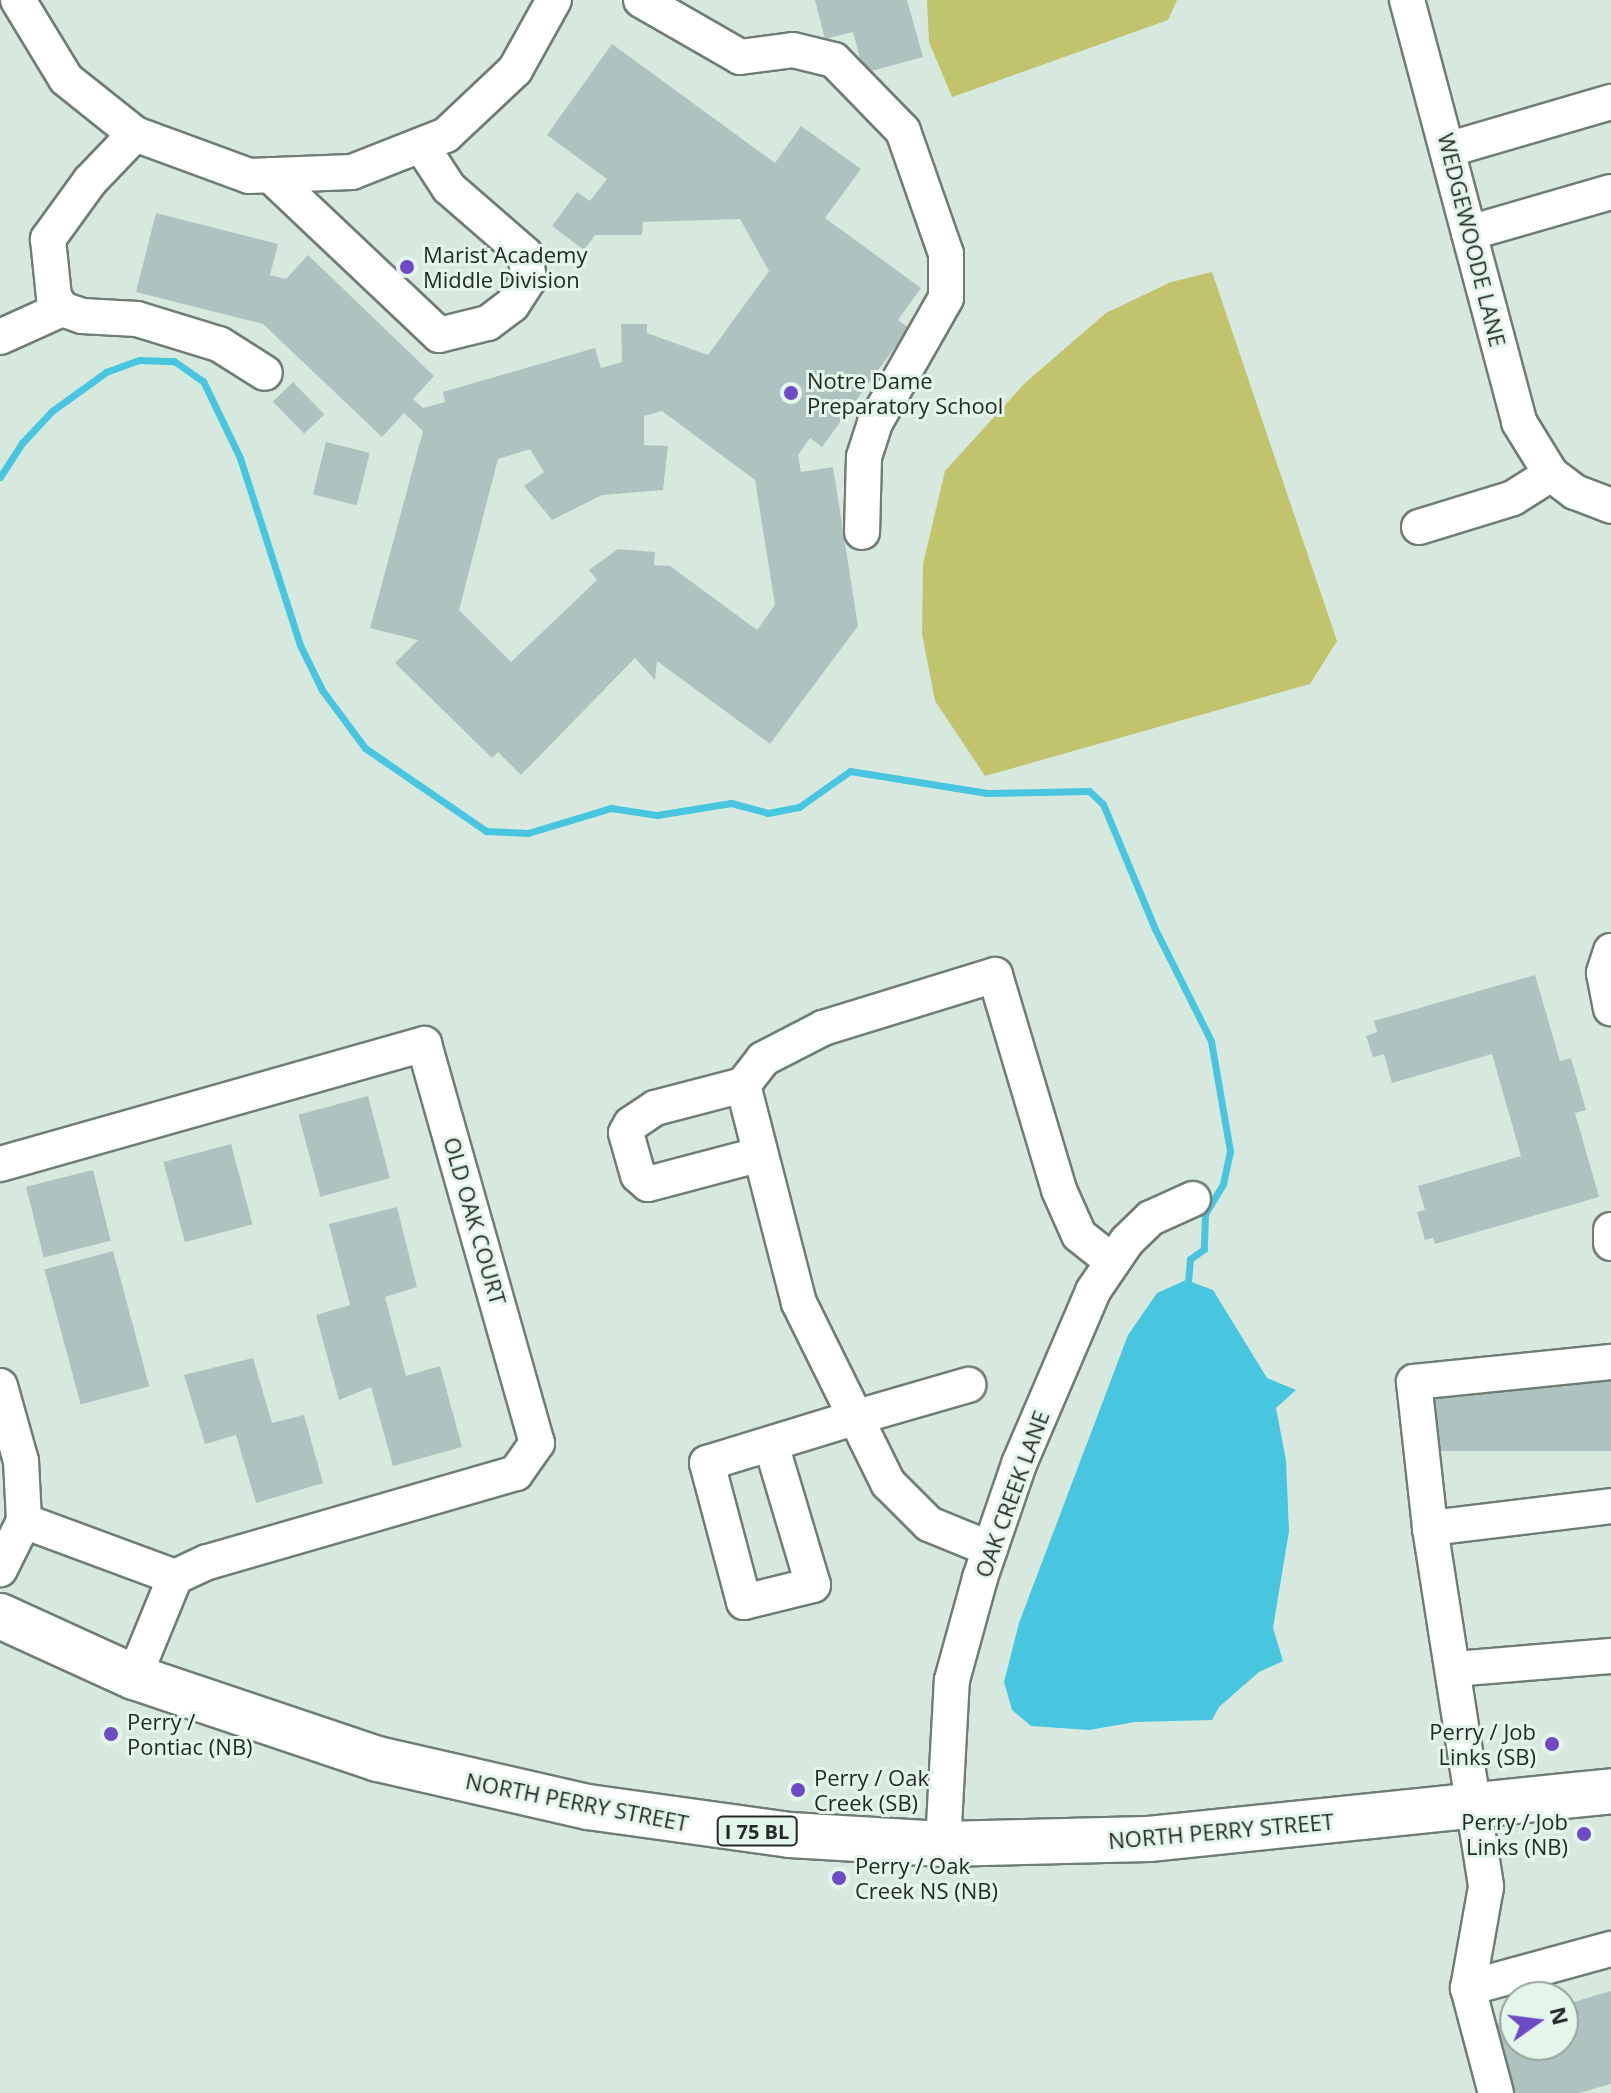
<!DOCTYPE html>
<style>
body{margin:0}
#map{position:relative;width:1611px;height:2093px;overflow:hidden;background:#d7e9df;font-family:"Open Sans",sans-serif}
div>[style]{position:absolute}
.green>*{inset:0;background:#c2c36d}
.water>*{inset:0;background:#48c6df}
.stream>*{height:7px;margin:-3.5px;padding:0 3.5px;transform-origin:3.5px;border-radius:3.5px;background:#48c6df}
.building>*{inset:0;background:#aec3c0;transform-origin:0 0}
.roads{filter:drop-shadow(2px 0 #6e7e75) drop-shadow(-2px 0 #6e7e75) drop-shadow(0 2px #6e7e75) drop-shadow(0 -2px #6e7e75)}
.minor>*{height:34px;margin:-17px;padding:0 17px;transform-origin:17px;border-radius:17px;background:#fff}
.major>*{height:44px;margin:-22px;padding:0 22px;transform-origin:22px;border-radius:22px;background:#fff}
.dots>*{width:22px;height:22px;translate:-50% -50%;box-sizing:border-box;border:4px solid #e4f6ec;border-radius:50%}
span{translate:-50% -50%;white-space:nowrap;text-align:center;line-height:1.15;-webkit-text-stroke:6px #e4f6ec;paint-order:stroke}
.shield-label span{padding:2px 6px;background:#e4f6ec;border:2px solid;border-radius:6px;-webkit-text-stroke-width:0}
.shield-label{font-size:20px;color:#242a27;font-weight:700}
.street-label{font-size:22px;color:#242a27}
.poi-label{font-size:22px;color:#242a27}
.left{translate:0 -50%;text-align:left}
.right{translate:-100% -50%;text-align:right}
.north{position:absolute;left:1499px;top:1981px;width:80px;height:80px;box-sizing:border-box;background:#e4f6ec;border:2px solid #97a49d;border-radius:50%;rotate:76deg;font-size:22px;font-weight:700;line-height:32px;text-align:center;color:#242a27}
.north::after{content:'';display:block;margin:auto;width:28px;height:36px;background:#6d4bc4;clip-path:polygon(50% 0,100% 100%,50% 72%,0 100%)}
</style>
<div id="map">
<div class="green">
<i style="clip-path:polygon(927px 0,1177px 0,1168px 20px,952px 97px,929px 42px)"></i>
<i style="clip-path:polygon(1212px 272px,1337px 641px,1310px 684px,985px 776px,935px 701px,922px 634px,923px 564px,945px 471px,1025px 383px,1106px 313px,1171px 282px)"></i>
</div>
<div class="water">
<i style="clip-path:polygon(1186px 1280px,1213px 1290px,1267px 1378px,1296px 1390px,1276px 1408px,1286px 1460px,1289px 1531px,1273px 1628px,1283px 1661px,1259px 1672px,1219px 1707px,1212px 1720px,1135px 1722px,1089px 1730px,1031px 1726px,1012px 1710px,1004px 1682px,1019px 1623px,1128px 1335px,1157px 1293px)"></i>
</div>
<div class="stream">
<i style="left:0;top:477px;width:40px;rotate:-57.1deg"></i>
<i style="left:22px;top:443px;width:44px;rotate:-46.8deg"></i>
<i style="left:52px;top:411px;width:67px;rotate:-35.8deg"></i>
<i style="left:106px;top:372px;width:35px;rotate:-20deg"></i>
<i style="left:139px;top:360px;width:35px;rotate:2deg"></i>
<i style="left:174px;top:361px;width:35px;rotate:35deg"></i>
<i style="left:203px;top:381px;width:85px;rotate:64.3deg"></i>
<i style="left:240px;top:458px;width:196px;rotate:72.2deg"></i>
<i style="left:300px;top:645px;width:50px;rotate:63.9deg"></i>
<i style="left:322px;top:690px;width:72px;rotate:53.4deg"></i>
<i style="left:365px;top:748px;width:147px;rotate:34.4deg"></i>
<i style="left:486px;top:831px;width:42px;rotate:2.7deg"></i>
<i style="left:528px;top:833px;width:87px;rotate:-16.8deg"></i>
<i style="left:611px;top:808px;width:47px;rotate:8.7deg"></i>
<i style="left:657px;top:815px;width:75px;rotate:-9.2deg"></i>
<i style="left:731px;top:803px;width:38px;rotate:15deg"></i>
<i style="left:768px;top:813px;width:32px;rotate:-11deg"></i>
<i style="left:799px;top:807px;width:62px;rotate:-35.2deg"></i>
<i style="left:850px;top:771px;width:139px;rotate:9.1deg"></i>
<i style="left:987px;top:793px;width:102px;rotate:-1.1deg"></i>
<i style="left:1089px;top:791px;width:19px;rotate:43deg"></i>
<i style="left:1103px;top:804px;width:135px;rotate:67.4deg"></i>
<i style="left:1155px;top:929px;width:125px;rotate:63.4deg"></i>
<i style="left:1211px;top:1041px;width:112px;rotate:80.2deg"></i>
<i style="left:1230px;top:1151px;width:34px;rotate:102deg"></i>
<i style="left:1223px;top:1184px;width:35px;rotate:121deg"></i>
<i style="left:1205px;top:1214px;width:35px;rotate:92deg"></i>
<i style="left:1204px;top:1249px;width:17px;rotate:144deg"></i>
<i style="left:1190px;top:1259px;width:21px;rotate:95deg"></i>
</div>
<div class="building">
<i style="clip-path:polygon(815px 0,907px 0,923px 57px,864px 73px,853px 32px,825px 39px)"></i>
<i style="clip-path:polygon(evenodd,612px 44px,775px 163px,801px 126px,861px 169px,825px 218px,921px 288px,898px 320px,909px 328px,822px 447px,810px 438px,798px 455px,801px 472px,833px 467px,858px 626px,770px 744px,657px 661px,655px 680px,635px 658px,521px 775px,498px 752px,492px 758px,395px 663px,418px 640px,370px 628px,423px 431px,404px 413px,382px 437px,263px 324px,136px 292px,156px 213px,278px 244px,270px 275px,286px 279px,308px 255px,434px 376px,413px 399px,423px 408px,445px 402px,443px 392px,595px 348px,601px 368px,622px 362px,621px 324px,647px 324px,647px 333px,708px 355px,769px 271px,740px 219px,643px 222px,642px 235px,595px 235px,584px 250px,552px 226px,577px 192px,590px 201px,607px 179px,547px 135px,612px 44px,662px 411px,755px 480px,775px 605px,757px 630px,670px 566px,654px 565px,655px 552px,618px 549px,589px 570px,597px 580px,511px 662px,459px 610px,498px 459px,530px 449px,544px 472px,524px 486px,552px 520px,602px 495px,663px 490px,668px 446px,644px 445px,644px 416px,662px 411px)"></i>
<i style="left:293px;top:382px;width:45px;height:28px;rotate:46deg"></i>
<i style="left:326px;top:442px;width:45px;height:54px;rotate:14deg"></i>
<i style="clip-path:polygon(1535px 975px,1560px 1061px,1571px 1058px,1586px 1110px,1575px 1113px,1599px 1197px,1435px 1244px,1433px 1238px,1425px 1240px,1417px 1212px,1425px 1210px,1418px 1186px,1521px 1156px,1492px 1054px,1392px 1083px,1384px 1054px,1373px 1057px,1366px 1036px,1377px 1032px,1374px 1021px)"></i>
<i style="left:368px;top:1096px;width:85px;height:72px;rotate:75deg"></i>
<i style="left:231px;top:1144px;width:83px;height:70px;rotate:75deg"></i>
<i style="left:93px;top:1170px;width:73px;height:69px;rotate:76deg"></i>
<i style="clip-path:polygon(397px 1207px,417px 1287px,385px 1297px,406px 1376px,440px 1366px,462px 1447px,393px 1466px,371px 1387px,339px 1400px,316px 1315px,350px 1305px,329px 1224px)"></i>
<i style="left:113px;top:1251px;width:140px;height:71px;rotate:75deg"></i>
<i style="clip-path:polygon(253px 1358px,272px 1423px,304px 1415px,323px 1483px,256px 1503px,236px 1435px,205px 1444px,184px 1375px)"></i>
<i style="left:1611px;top:1377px;width:74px;height:188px;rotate:90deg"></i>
<i style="clip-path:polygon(1611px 1991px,1611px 2084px,1579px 2093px,1510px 2093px,1490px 2026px,1515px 2018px,1515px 2045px,1563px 2045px,1563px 2005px)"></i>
</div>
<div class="roads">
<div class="minor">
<i style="left:18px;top:0;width:92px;rotate:58.7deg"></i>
<i style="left:66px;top:79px;width:88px;rotate:38.6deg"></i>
<i style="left:135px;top:134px;width:121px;rotate:20.2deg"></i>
<i style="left:249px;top:176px;width:103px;rotate:-2.2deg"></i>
<i style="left:352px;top:172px;width:101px;rotate:-21.5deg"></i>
<i style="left:446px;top:135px;width:95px;rotate:-43.3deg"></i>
<i style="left:515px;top:70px;width:80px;rotate:-60.9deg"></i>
<i style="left:641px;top:0;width:114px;rotate:29.9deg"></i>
<i style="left:740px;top:57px;width:53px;rotate:-7.5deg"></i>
<i style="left:793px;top:50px;width:42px;rotate:13.7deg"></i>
<i style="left:834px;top:60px;width:99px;rotate:45.8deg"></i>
<i style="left:903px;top:131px;width:130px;rotate:70.7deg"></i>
<i style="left:946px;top:254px;width:44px;rotate:90deg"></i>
<i style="left:946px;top:298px;width:144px;rotate:119.6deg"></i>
<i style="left:875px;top:423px;width:36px;rotate:108deg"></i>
<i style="left:864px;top:457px;width:75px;rotate:91.5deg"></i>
<i style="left:1407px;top:0;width:437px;rotate:75.1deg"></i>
<i style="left:1519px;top:422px;width:61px;rotate:58.4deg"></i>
<i style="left:1551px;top:474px;width:30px;rotate:37deg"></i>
<i style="left:1575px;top:492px;width:39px;rotate:21deg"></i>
<i style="left:135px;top:134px;width:65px;rotate:133.8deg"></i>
<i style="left:90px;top:181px;width:72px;rotate:125.9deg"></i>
<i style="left:48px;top:239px;width:58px;rotate:84.1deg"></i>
<i style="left:54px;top:297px;width:14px;rotate:56deg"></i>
<i style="left:62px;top:309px;width:21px;rotate:19deg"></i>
<i style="left:82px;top:316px;width:55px;rotate:3.1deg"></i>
<i style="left:137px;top:319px;width:86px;rotate:17deg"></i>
<i style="left:219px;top:344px;width:54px;rotate:32.2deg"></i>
<i style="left:1450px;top:149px;width:168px;rotate:-16.3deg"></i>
<i style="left:270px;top:175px;width:233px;rotate:43.4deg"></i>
<i style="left:439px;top:335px;width:50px;rotate:-13.8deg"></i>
<i style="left:488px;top:323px;width:30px;rotate:-37deg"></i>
<i style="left:512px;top:305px;width:31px;rotate:-57deg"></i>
<i style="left:529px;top:279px;width:25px;rotate:-99deg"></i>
<i style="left:525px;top:254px;width:101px;rotate:-139deg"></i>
<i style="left:449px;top:188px;width:51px;rotate:-123.1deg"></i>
<i style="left:1469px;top:233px;width:148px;rotate:-16.1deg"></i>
<i style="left:0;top:337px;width:68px;rotate:-24.3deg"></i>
<i style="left:1419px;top:527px;width:98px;rotate:-17.1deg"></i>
<i style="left:1513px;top:498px;width:45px;rotate:-32.3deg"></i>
<i style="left:1611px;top:951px;width:23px;rotate:108deg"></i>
<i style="left:1604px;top:973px;width:36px;rotate:79deg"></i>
<i style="left:743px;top:1085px;width:91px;rotate:165.4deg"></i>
<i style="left:655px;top:1108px;width:29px;rotate:146deg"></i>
<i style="left:631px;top:1124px;width:10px;rotate:119deg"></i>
<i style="left:626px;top:1133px;width:44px;rotate:74.1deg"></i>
<i style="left:638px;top:1175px;width:13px;rotate:42deg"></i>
<i style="left:648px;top:1184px;width:114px;rotate:-14.8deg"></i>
<i style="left:0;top:1164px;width:441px;rotate:-15.8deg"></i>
<i style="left:424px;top:1044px;width:415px;rotate:74.2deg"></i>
<i style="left:537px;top:1443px;width:37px;rotate:125deg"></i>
<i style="left:516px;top:1473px;width:322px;rotate:163.9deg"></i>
<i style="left:207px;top:1562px;width:35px;rotate:155deg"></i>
<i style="left:175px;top:1577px;width:161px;rotate:-159.7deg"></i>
<i style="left:1611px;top:1230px;width:13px;rotate:90deg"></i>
<i style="left:1611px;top:1362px;width:198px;rotate:174.2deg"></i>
<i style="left:1414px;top:1382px;width:147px;rotate:83.7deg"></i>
<i style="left:1430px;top:1528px;width:182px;rotate:-6.9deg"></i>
<i style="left:0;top:1386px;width:78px;rotate:74.4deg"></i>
<i style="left:21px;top:1461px;width:60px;rotate:87.1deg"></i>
<i style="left:24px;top:1521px;width:54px;rotate:116.6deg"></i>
<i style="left:771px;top:1444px;width:147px;rotate:73.4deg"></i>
<i style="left:813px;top:1585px;width:71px;rotate:166.2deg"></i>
<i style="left:744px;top:1602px;width:144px;rotate:-104.9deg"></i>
<i style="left:707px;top:1463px;width:157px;rotate:-17deg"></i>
<i style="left:857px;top:1417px;width:116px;rotate:-16.1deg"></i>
<i style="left:1430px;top:1528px;width:363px;rotate:81.1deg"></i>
<i style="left:1486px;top:1887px;width:103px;rotate:100.1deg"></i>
<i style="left:1468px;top:1988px;width:109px;rotate:75.1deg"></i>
<i style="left:990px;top:1549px;width:66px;rotate:-157.7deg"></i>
<i style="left:929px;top:1524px;width:58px;rotate:-135deg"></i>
<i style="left:888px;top:1483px;width:201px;rotate:-116.3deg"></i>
<i style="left:799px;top:1303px;width:225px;rotate:-104.4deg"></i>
<i style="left:743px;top:1085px;width:33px;rotate:-52deg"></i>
<i style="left:763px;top:1059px;width:68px;rotate:-27.3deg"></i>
<i style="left:823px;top:1028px;width:180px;rotate:-17.1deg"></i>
<i style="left:995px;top:975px;width:224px;rotate:73.4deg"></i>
<i style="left:1059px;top:1190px;width:49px;rotate:66deg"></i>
<i style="left:1079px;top:1235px;width:43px;rotate:38.5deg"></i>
<i style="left:1455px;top:1669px;width:157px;rotate:-4.8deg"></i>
<i style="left:134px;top:1677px;width:108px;rotate:-67.7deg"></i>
<i style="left:943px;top:1844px;width:164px;rotate:-86.9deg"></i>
<i style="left:952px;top:1680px;width:106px;rotate:-74.6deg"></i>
<i style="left:980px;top:1578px;width:120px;rotate:-71.1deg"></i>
<i style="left:1019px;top:1464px;width:188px;rotate:-66.8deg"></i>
<i style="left:1093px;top:1291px;width:60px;rotate:-55.8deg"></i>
<i style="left:1127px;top:1241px;width:33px;rotate:-44deg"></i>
<i style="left:1151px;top:1218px;width:46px;rotate:-24.3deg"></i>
<i style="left:1468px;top:1988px;width:148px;rotate:-15.3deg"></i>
</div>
<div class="major">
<i style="left:0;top:1616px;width:147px;rotate:24.5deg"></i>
<i style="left:134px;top:1677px;width:257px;rotate:18.6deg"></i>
<i style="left:378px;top:1759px;width:215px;rotate:12.9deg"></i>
<i style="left:588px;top:1807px;width:204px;rotate:7.9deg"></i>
<i style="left:790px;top:1835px;width:153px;rotate:3.4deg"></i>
<i style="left:943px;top:1844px;width:206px;rotate:-1.4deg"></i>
<i style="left:1149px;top:1839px;width:464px;rotate:-5.9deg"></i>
</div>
</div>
<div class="dots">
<i style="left:407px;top:267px;background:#6d4bc4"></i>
<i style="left:791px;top:393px;background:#6d4bc4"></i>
<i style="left:111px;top:1734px;background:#6d4bc4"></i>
<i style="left:1552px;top:1744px;background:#6d4bc4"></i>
<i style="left:798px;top:1790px;background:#6d4bc4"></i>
<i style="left:1584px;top:1834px;background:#6d4bc4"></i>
<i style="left:839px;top:1878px;background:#6d4bc4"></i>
</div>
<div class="shield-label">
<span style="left:757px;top:1831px">I 75 BL</span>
</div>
<div class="street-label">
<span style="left:1472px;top:240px;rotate:76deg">WEDGEWOODE LANE</span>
<span style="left:475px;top:1221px;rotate:74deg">OLD OAK COURT</span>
<span style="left:1012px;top:1494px;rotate:-70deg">OAK CREEK LANE</span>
<span style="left:577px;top:1802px;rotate:11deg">NORTH PERRY STREET</span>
<span style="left:1221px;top:1831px;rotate:-5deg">NORTH PERRY STREET</span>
</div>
<div class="poi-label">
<span class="left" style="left:423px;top:267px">Marist Academy<br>Middle Division</span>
<span class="left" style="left:807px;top:393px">Notre Dame<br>Preparatory School</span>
<span class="left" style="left:127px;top:1734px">Perry /<br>Pontiac (NB)</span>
<span class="right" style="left:1536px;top:1744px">Perry / Job<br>Links (SB)</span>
<span class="left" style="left:814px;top:1790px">Perry / Oak<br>Creek (SB)</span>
<span class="right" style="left:1568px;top:1834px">Perry / Job<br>Links (NB)</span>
<span class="left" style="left:855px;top:1878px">Perry / Oak<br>Creek NS (NB)</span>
</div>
<div class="north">N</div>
</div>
